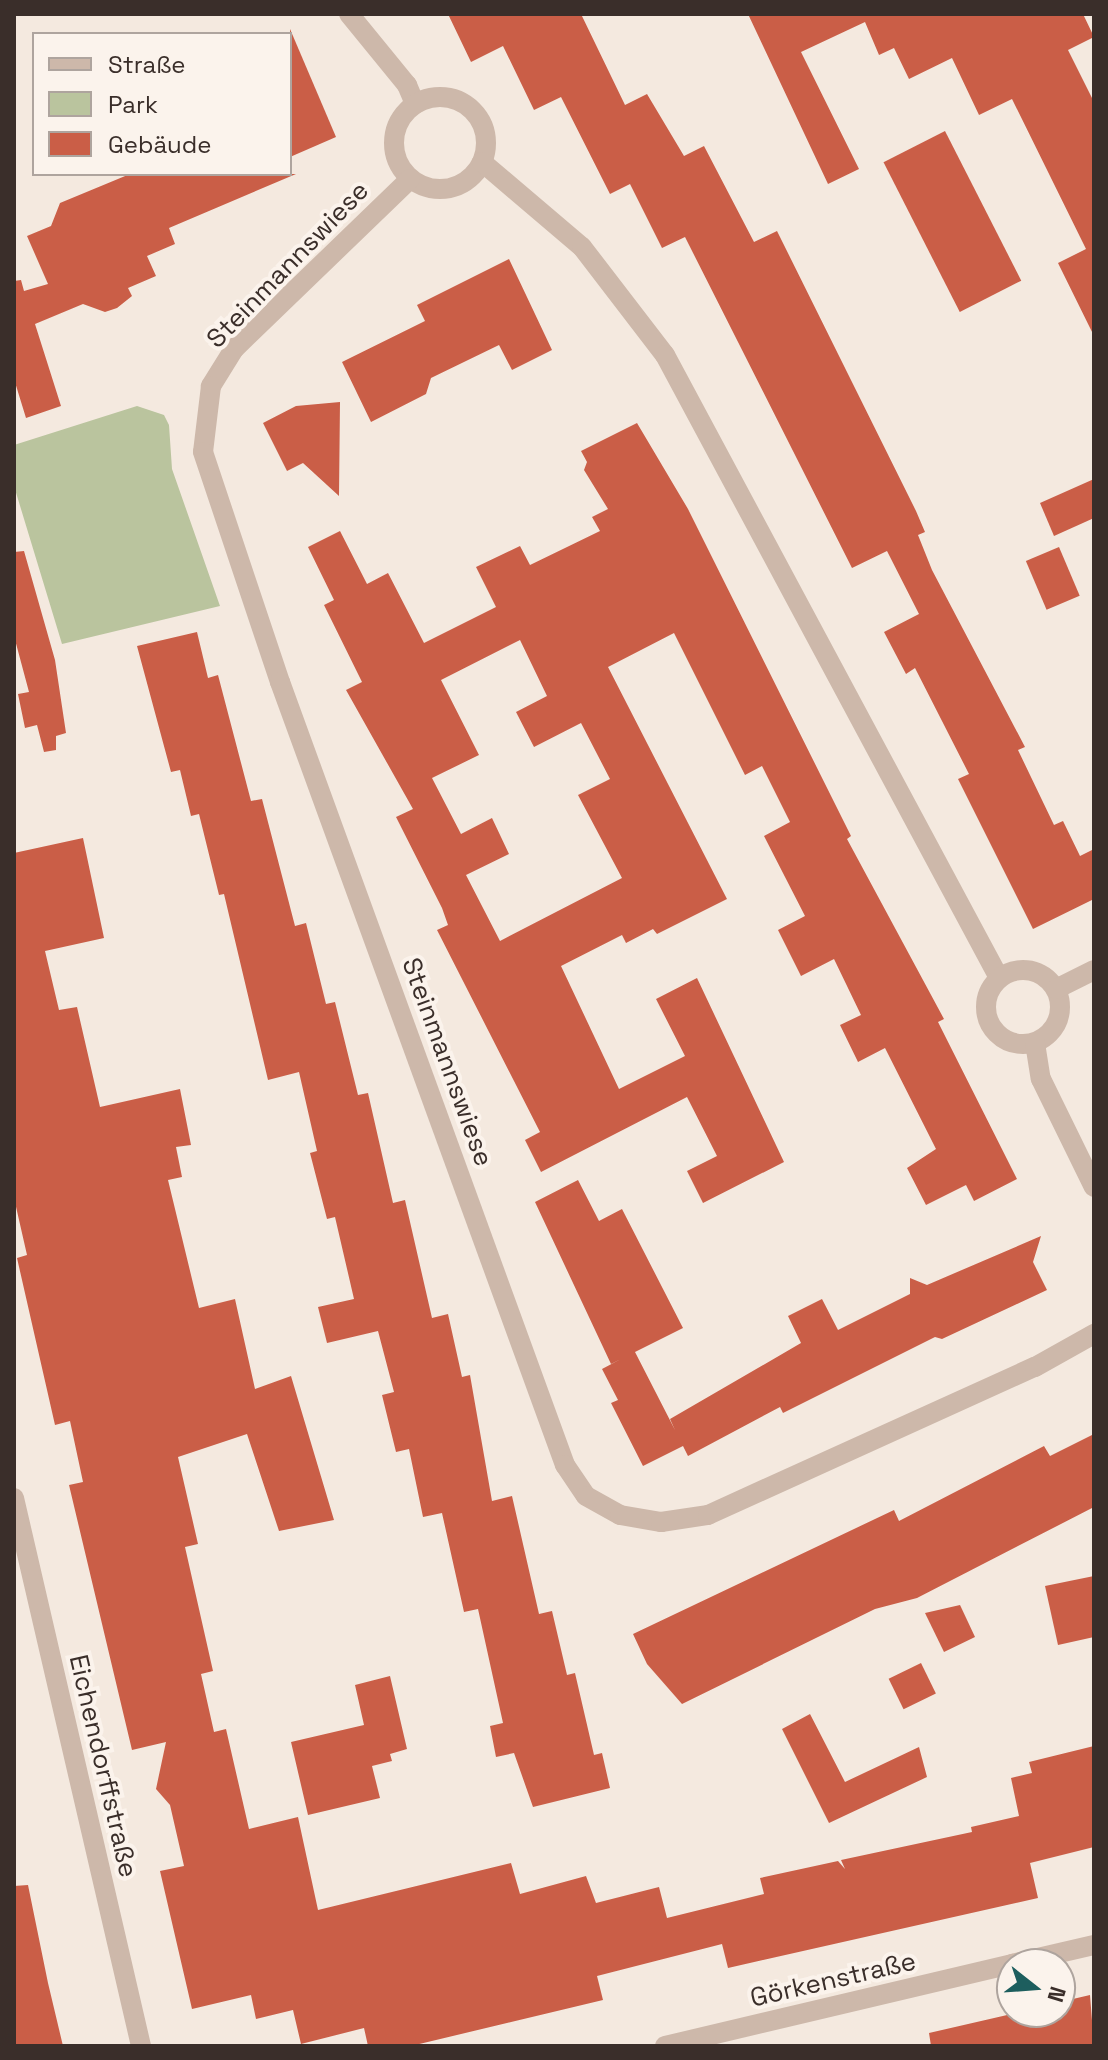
<!DOCTYPE html>
<meta charset="utf-8">
<style>
body{margin:0}
#map{position:relative;width:1108px;height:2060px;overflow:hidden;background:#f4e9df;font-family:"Space Grotesk",sans-serif}
div>[style]{position:absolute}
.green>*{inset:0;background:#bac49e}
.building>*{inset:0;background:#ca5e47;transform-origin:0 0}
.minor>*{height:20px;margin:-10px;padding:0 10px;transform-origin:10px;border-radius:10px;background:#cdb8aa}
.minor>.ring{margin:-10px;padding:0;box-sizing:content-box;background:none;border:20px solid #cdb8aa;border-radius:50%}
span{translate:-50% -50%;white-space:nowrap;text-align:center;line-height:1.15;-webkit-text-stroke:8px #fbf3ec;paint-order:stroke}
.street-label{font-size:26px;color:#3a2e2a}
.frame{position:absolute;inset:0;border:16px solid #3a2e2a;pointer-events:none}
.legend{position:absolute;left:32px;top:32px;width:260px;height:144px;box-sizing:border-box;background:#fbf3ec;border:2px solid #aea49e;margin:0;padding:10px 14px;list-style:none;font-size:24px;color:#3a2e2a}
.legend li{display:flex;align-items:center;gap:16px;height:40px}
.legend b{width:40px;border:2px solid #aea49e}
.north{position:absolute;left:996px;top:1948px;width:80px;height:80px;box-sizing:border-box;background:#fbf3ec;border:2px solid #aea49e;border-radius:50%;rotate:107deg;font-size:22px;font-weight:700;line-height:32px;text-align:center;color:#3a2e2a}
.north::after{content:'';display:block;margin:auto;width:28px;height:36px;background:#1d5e5e;clip-path:polygon(50% 0,100% 100%,50% 72%,0 100%)}
</style>
<div id="map">
<div class="green">
<i style="clip-path:polygon(137px 406px,164px 415px,169px 425px,172px 469px,220px 606px,62px 644px,14px 486px,14px 445px)"></i>
</div>
<div class="building">
<i style="clip-path:polygon(448px 14px,581px 14px,625px 105px,647px 94px,684px 156px,704px 146px,754px 242px,777px 231px,916px 511px,925px 532px,918px 535px,932px 570px,1025px 747px,1018px 750px,1054px 825px,1063px 821px,1080px 856px,1094px 849px,1094px 899px,1033px 929px,958px 779px,969px 774px,915px 668px,906px 674px,884px 632px,919px 614px,887px 551px,852px 568px,685px 237px,662px 248px,630px 184px,610px 194px,561px 97px,534px 110px,503px 46px,471px 62px)"></i>
<i style="clip-path:polygon(748px 14px,1083px 14px,1094px 37px,1068px 50px,1094px 102px,1094px 336px,1058px 263px,1086px 249px,1012px 99px,979px 115px,952px 58px,909px 79px,894px 48px,879px 55px,865px 22px,801px 52px,859px 169px,828px 184px)"></i>
<i style="clip-path:polygon(290px 29px,336px 137px,290px 157px)"></i>
<i style="left:945px;top:131px;width:168px;height:69px;rotate:63deg"></i>
<i style="clip-path:polygon(130px 174px,296px 174px,169px 228px,175px 244px,147px 256px,156px 276px,128px 288px,132px 296px,117px 308px,105px 312px,83px 304px,35px 324px,61px 406px,26px 418px,14px 379px,14px 281px,21px 280px,24px 291px,48px 284px,27px 236px,51px 226px,60px 203px)"></i>
<i style="clip-path:polygon(509px 259px,552px 350px,512px 370px,499px 345px,431px 378px,426px 394px,371px 422px,342px 362px,425px 321px,417px 305px)"></i>
<i style="clip-path:polygon(340px 402px,339px 496px,303px 463px,287px 471px,263px 423px,296px 406px)"></i>
<i style="clip-path:polygon(evenodd,637px 423px,688px 509px,851px 836px,847px 839px,944px 1019px,938px 1022px,1017px 1179px,974px 1201px,966px 1185px,926px 1205px,907px 1168px,936px 1149px,885px 1048px,858px 1062px,840px 1025px,861px 1015px,834px 959px,801px 976px,778px 930px,805px 916px,764px 836px,790px 822px,762px 766px,745px 775px,674px 633px,608px 667px,727px 899px,657px 934px,653px 929px,626px 943px,622px 935px,561px 966px,619px 1089px,685px 1056px,656px 999px,697px 978px,784px 1162px,703px 1203px,687px 1171px,717px 1156px,687px 1097px,541px 1172px,525px 1140px,540px 1132px,437px 930px,448px 925px,442px 908px,396px 817px,413px 809px,346px 690px,362px 682px,324px 605px,334px 600px,308px 547px,340px 531px,367px 584px,388px 573px,424px 643px,496px 607px,476px 567px,520px 546px,530px 565px,600px 531px,592px 517px,608px 509px,584px 470px,587px 462px,581px 451px,637px 423px,520px 640px,547px 696px,516px 712px,534px 747px,581px 723px,610px 779px,578px 795px,622px 878px,500px 941px,466px 875px,509px 854px,492px 818px,461px 834px,432px 778px,479px 755px,441px 680px,520px 640px)"></i>
<i style="clip-path:polygon(1094px 479px,1094px 518px,1054px 536px,1040px 503px)"></i>
<i style="left:1059px;top:547px;width:53px;height:36px;rotate:67deg"></i>
<i style="clip-path:polygon(24px 551px,55px 660px,66px 733px,56px 736px,56px 750px,44px 752px,37px 725px,25px 728px,18px 694px,29px 692px,14px 636px,14px 552px)"></i>
<i style="clip-path:polygon(197px 632px,208px 678px,218px 675px,251px 801px,262px 799px,295px 926px,306px 923px,326px 1004px,335px 1002px,358px 1095px,368px 1093px,393px 1203px,405px 1200px,432px 1318px,448px 1314px,462px 1377px,470px 1375px,492px 1501px,512px 1496px,539px 1614px,552px 1611px,567px 1675px,575px 1673px,594px 1755px,602px 1753px,610px 1788px,533px 1807px,514px 1753px,496px 1757px,490px 1726px,503px 1723px,478px 1609px,464px 1612px,442px 1513px,423px 1517px,409px 1449px,396px 1452px,382px 1395px,394px 1392px,378px 1331px,327px 1343px,318px 1307px,354px 1299px,335px 1217px,327px 1219px,310px 1153px,317px 1151px,299px 1072px,268px 1080px,224px 894px,219px 895px,199px 814px,191px 816px,180px 770px,171px 772px,137px 646px)"></i>
<i style="clip-path:polygon(83px 838px,104px 938px,45px 951px,59px 1010px,77px 1007px,100px 1107px,180px 1089px,191px 1145px,176px 1147px,182px 1177px,168px 1180px,199px 1308px,235px 1299px,255px 1389px,291px 1376px,334px 1520px,279px 1531px,247px 1434px,178px 1457px,198px 1544px,185px 1547px,213px 1671px,201px 1674px,214px 1732px,226px 1729px,249px 1829px,298px 1817px,318px 1910px,511px 1863px,520px 1894px,586px 1876px,596px 1903px,659px 1887px,667px 1918px,764px 1894px,760px 1878px,838px 1861px,845px 1869px,841px 1860px,972px 1832px,971px 1827px,1019px 1816px,1011px 1778px,1032px 1773px,1029px 1762px,1094px 1746px,1094px 1847px,1030px 1863px,1038px 1898px,728px 1968px,722px 1944px,597px 1976px,603px 2000px,411px 2046px,368px 2046px,364px 2028px,301px 2044px,293px 2010px,256px 2019px,251px 1995px,192px 2009px,160px 1871px,184px 1866px,170px 1805px,156px 1789px,166px 1742px,132px 1750px,69px 1485px,83px 1482px,70px 1421px,55px 1425px,17px 1258px,27px 1255px,14px 1198px,14px 853px)"></i>
<i style="clip-path:polygon(578px 1180px,599px 1221px,622px 1209px,683px 1328px,635px 1352px,675px 1430px,670px 1419px,801px 1343px,788px 1316px,822px 1299px,838px 1330px,910px 1294px,910px 1278px,927px 1285px,1041px 1236px,1033px 1262px,1047px 1290px,942px 1339px,935px 1337px,783px 1413px,780px 1407px,688px 1456px,683px 1446px,643px 1466px,611px 1403px,618px 1400px,602px 1369px,621px 1359px,611px 1364px,535px 1202px)"></i>
<i style="clip-path:polygon(1094px 1434px,1094px 1507px,917px 1598px,875px 1609px,682px 1704px,647px 1664px,633px 1634px,894px 1510px,899px 1521px,1044px 1446px,1050px 1456px)"></i>
<i style="clip-path:polygon(1094px 1576px,1094px 1637px,1058px 1645px,1045px 1586px)"></i>
<i style="clip-path:polygon(960px 1605px,975px 1637px,944px 1652px,925px 1613px)"></i>
<i style="left:921px;top:1663px;width:34px;height:36px;rotate:64deg"></i>
<i style="clip-path:polygon(390px 1676px,407px 1749px,390px 1754px,392px 1761px,372px 1766px,380px 1798px,308px 1815px,291px 1742px,364px 1725px,355px 1685px)"></i>
<i style="clip-path:polygon(810px 1714px,845px 1782px,919px 1747px,927px 1777px,829px 1823px,782px 1729px)"></i>
<i style="clip-path:polygon(28px 1885px,48px 1983px,63px 2046px,14px 2046px,14px 1886px)"></i>
<i style="clip-path:polygon(1090px 1995px,1094px 2046px,931px 2046px,929px 2033px,1020px 2012px,1060px 2012px,1060px 2002px)"></i>
</div>
<div class="minor">
<i style="left:349px;top:14px;width:92px;rotate:50.8deg"></i>
<i style="left:407px;top:85px;width:21px;rotate:67deg"></i>
<i class="ring" style="left:394px;top:97px;width:72px;height:72px"></i>
<i style="left:482px;top:162px;width:131px;rotate:40.4deg"></i>
<i style="left:582px;top:247px;width:136px;rotate:52.5deg"></i>
<i style="left:665px;top:355px;width:707px;rotate:61.8deg"></i>
<i style="left:410px;top:179px;width:245px;rotate:136deg"></i>
<i style="left:234px;top:349px;width:44px;rotate:121.9deg"></i>
<i style="left:211px;top:386px;width:66px;rotate:96.9deg"></i>
<i style="left:203px;top:452px;width:243px;rotate:71.5deg"></i>
<i style="left:280px;top:682px;width:833px;rotate:70deg"></i>
<i style="left:565px;top:1465px;width:37px;rotate:56deg"></i>
<i style="left:586px;top:1496px;width:39px;rotate:29deg"></i>
<i style="left:620px;top:1515px;width:42px;rotate:9.7deg"></i>
<i style="left:661px;top:1522px;width:48px;rotate:-8.5deg"></i>
<i style="left:708px;top:1515px;width:359px;rotate:-24.4deg"></i>
<i style="left:1035px;top:1367px;width:68px;rotate:-29.2deg"></i>
<i class="ring" style="left:986px;top:970px;width:54px;height:54px"></i>
<i style="left:1056px;top:989px;width:42px;rotate:-26.6deg"></i>
<i style="left:1035px;top:1043px;width:36px;rotate:81deg"></i>
<i style="left:1041px;top:1079px;width:120px;rotate:63.9deg"></i>
<i style="left:14px;top:1498px;width:563px;rotate:76.95deg"></i>
<i style="left:1012px;top:1964px;width:84px;rotate:-13deg"></i>
<i style="left:665px;top:2046px;width:357px;rotate:-13.3deg"></i>
</div>
<div class="street-label">
<span style="left:288px;top:265px;rotate:-46deg">Steinmannswiese</span>
<span style="left:447px;top:1062px;rotate:70deg">Steinmannswiese</span>
<span style="left:103px;top:1766px;rotate:77deg">Eichendorffstraße</span>
<span style="left:833px;top:1980px;rotate:-13deg">Görkenstraße</span>
</div>
<div class="frame"></div>
<ul class="legend">
<li><b style="height:10px;background:#cdb8aa"></b>Straße</li>
<li><b style="height:22px;background:#bac49e"></b>Park</li>
<li><b style="height:22px;background:#ca5e47"></b>Gebäude</li>
</ul>
<div class="north">N</div>
</div>
